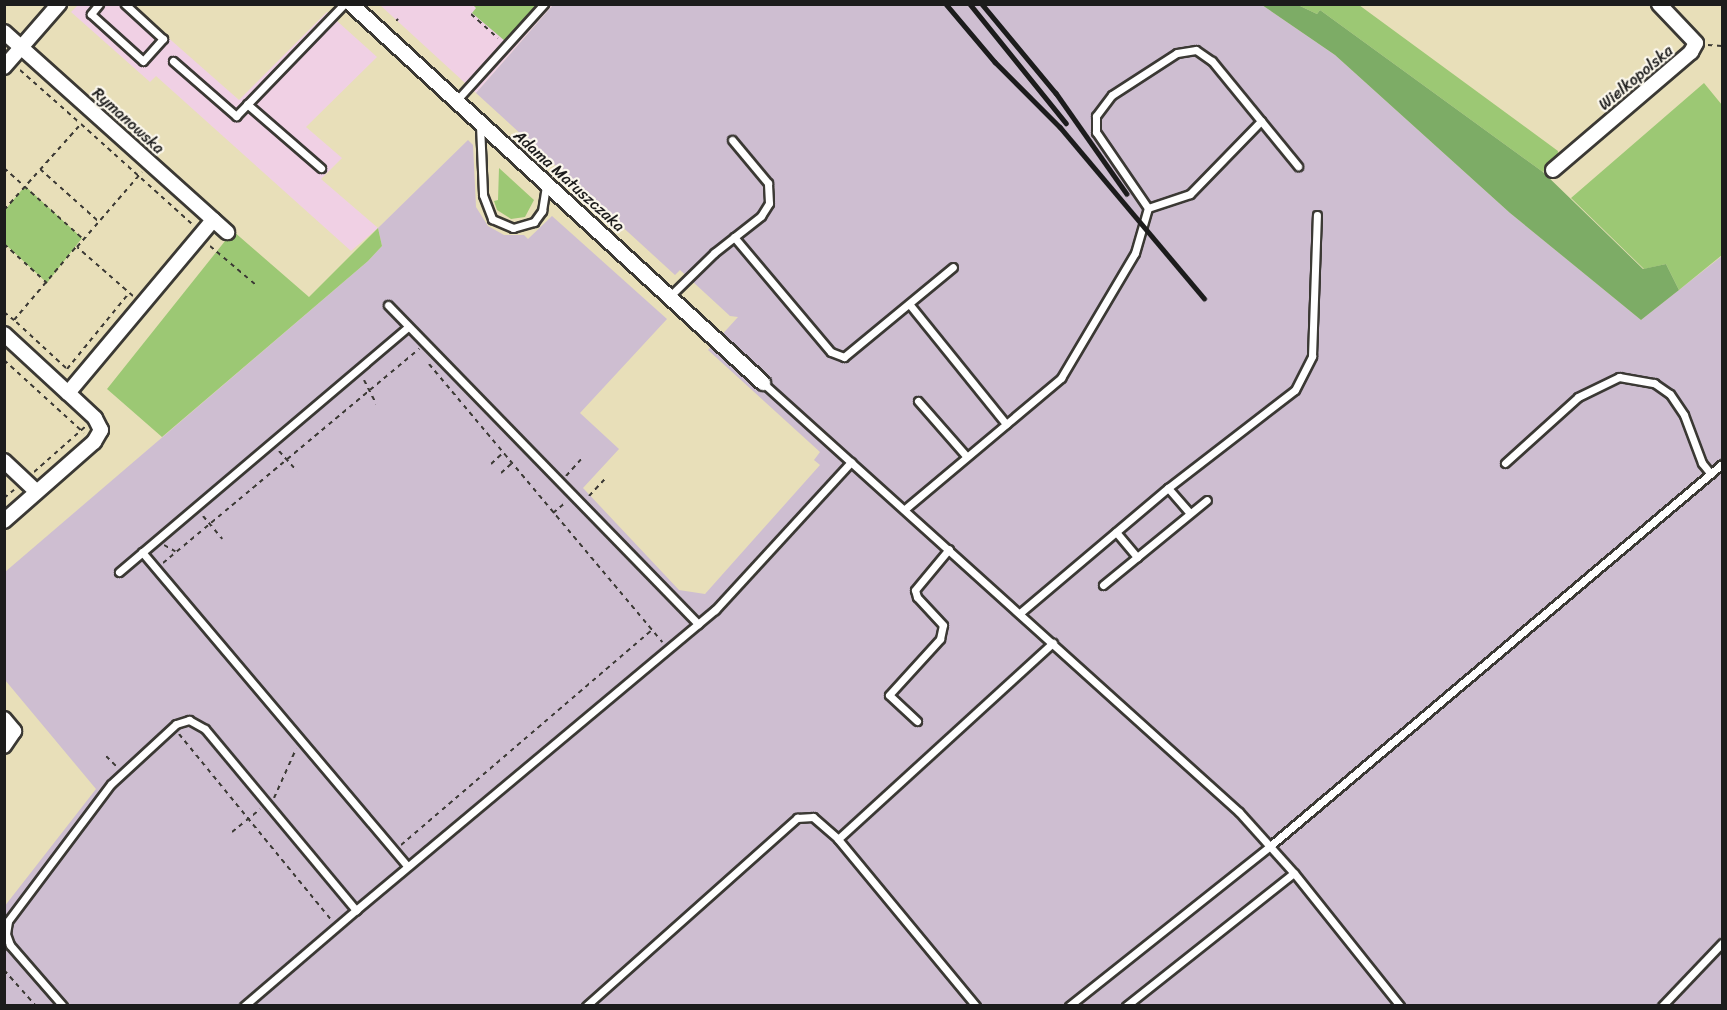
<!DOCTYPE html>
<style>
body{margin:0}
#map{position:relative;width:1727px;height:1010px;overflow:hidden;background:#e8dfb9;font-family:Sriracha,sans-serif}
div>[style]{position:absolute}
.built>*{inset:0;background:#f0d0e4}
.industrial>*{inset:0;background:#cebed1}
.green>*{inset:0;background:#9cc874}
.forest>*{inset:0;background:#7dac66}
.path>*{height:2px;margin-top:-1px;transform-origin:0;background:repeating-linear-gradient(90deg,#3b3934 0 4.5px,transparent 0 9px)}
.roads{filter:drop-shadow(2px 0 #3b3934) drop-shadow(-2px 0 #3b3934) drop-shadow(0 2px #3b3934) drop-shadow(0 -2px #3b3934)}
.service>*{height:7px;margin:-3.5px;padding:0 3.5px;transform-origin:3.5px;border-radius:3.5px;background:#fff}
.minor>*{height:14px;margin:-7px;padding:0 7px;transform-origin:7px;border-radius:7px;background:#fff}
.rail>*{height:4.5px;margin:-2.25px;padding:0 2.25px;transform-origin:2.25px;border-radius:2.25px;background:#1c1c1c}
span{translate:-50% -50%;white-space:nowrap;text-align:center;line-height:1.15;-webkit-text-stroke:4.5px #fbf7ec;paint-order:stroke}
.street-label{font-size:16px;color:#1c1c1c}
.frame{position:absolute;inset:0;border:6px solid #1c1c1c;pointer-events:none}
</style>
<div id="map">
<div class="built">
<i style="clip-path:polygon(78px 5px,131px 5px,239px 100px,327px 12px,377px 57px,306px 127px,342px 158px,321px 179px,378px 228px,351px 251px,156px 76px,150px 82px,71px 12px)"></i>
<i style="clip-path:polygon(380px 5px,553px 5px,476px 93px)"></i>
</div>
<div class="industrial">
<i style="clip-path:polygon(553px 5px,1262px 5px,1335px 55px,1510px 213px,1641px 320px,1722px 256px,1722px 1005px,5px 1005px,4px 907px,96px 789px,5px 680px,5px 572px,368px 261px,382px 246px,378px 228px,468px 140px,473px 145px,476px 207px,488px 226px,504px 235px,524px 235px,528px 239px,552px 216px,667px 319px,580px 413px,619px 449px,583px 488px,679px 590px,705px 594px,820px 465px,814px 460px,820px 452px,708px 350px,738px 317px,730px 316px,680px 270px,675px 275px,476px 93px)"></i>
</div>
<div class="green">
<i style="clip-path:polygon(473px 5px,538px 5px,505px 41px,472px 13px,476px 8px)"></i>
<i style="clip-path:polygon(1298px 5px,1359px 5px,1558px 151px,1557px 160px,1543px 172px,1320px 10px,1317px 14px)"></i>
<i style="clip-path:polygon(1704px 83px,1722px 105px,1722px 255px,1679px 290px,1666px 264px,1644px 269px,1571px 198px)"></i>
<i style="clip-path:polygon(499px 168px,534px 200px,525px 217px,511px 219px,497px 210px,494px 201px,498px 200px)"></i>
<i style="clip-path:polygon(25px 186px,82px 238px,47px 283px,5px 244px,5px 210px)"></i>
<i style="clip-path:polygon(378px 228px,382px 246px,368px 261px,162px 437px,107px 389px,233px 231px,309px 297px)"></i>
</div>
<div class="forest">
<i style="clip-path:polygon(1262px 5px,1298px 5px,1317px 14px,1320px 10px,1543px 172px,1643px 269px,1666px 264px,1679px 290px,1641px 320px,1510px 213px,1335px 55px)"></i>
</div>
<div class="path">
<i style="left:471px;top:14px;width:36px;rotate:42deg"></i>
<i style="left:396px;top:21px;width:3px;rotate:-45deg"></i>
<i style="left:1708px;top:45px;width:14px;rotate:4deg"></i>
<i style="left:20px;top:70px;width:81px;rotate:41.5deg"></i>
<i style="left:4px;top:168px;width:105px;rotate:41.9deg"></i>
<i style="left:40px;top:169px;width:78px;rotate:41.9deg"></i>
<i style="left:4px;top:210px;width:115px;rotate:-48.2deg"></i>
<i style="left:81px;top:124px;width:149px;rotate:42deg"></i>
<i style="left:4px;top:244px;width:58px;rotate:42.2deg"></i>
<i style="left:210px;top:246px;width:60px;rotate:40.3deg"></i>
<i style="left:133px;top:296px;width:74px;rotate:-138.8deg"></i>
<i style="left:77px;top:247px;width:99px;rotate:-49.1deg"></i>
<i style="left:4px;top:312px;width:13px;rotate:39deg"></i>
<i style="left:4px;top:360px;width:108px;rotate:42.4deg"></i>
<i style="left:429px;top:364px;width:363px;rotate:50deg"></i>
<i style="left:66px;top:368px;width:71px;rotate:-137.3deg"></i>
<i style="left:14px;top:320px;width:96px;rotate:-49.7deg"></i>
<i style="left:67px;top:369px;width:98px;rotate:-50.8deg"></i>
<i style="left:364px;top:380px;width:27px;rotate:63deg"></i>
<i style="left:279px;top:451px;width:27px;rotate:48deg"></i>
<i style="left:491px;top:464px;width:16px;rotate:-43deg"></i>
<i style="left:34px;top:472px;width:69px;rotate:-41.5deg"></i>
<i style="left:501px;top:473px;width:15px;rotate:-42deg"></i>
<i style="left:566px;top:476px;width:24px;rotate:-48deg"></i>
<i style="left:589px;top:496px;width:25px;rotate:-47deg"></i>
<i style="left:4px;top:498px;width:13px;rotate:-39deg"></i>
<i style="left:553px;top:513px;width:16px;rotate:-40deg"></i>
<i style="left:203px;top:516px;width:30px;rotate:50deg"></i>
<i style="left:164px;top:545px;width:13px;rotate:29deg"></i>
<i style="left:163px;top:563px;width:334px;rotate:-39.9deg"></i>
<i style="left:179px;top:734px;width:240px;rotate:50.7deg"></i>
<i style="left:106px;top:756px;width:14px;rotate:45deg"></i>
<i style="left:274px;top:798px;width:54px;rotate:-65.8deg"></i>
<i style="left:232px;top:832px;width:36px;rotate:-39deg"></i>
<i style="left:401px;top:845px;width:330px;rotate:-40.6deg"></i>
<i style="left:4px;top:970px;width:48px;rotate:48.4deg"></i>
</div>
<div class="roads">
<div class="service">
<i style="left:99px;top:4px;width:13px;rotate:129deg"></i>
<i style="left:91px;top:14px;width:70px;rotate:42.1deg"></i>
<i style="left:143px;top:61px;width:30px;rotate:-48deg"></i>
<i style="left:163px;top:39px;width:52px;rotate:-137.4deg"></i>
<i style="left:173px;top:61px;width:84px;rotate:41.1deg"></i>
<i style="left:236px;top:116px;width:156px;rotate:-46deg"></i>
<i style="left:456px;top:101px;width:131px;rotate:-47.8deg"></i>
<i style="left:247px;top:104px;width:98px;rotate:40.9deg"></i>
<i style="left:480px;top:125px;width:70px;rotate:87.5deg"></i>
<i style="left:483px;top:195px;width:26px;rotate:69deg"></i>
<i style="left:492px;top:219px;width:23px;rotate:23deg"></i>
<i style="left:513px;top:228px;width:22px;rotate:-16deg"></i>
<i style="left:534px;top:222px;width:14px;rotate:-54deg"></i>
<i style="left:542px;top:211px;width:25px;rotate:-81deg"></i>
<i style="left:1148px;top:208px;width:44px;rotate:-18.4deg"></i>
<i style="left:1190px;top:194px;width:102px;rotate:-45.8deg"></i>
<i style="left:734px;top:237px;width:150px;rotate:49.9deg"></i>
<i style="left:831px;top:352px;width:14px;rotate:21deg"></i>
<i style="left:844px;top:357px;width:141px;rotate:-39.5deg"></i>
<i style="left:670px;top:296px;width:62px;rotate:-44.3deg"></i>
<i style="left:714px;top:253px;width:60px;rotate:-38.2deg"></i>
<i style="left:761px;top:216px;width:15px;rotate:-58deg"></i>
<i style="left:769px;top:203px;width:20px;rotate:-93deg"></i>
<i style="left:768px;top:183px;width:56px;rotate:-129.9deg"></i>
<i style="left:388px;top:305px;width:445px;rotate:45.8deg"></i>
<i style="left:910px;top:305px;width:153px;rotate:51.1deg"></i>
<i style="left:763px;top:383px;width:641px;rotate:42.03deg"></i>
<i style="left:1239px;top:812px;width:82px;rotate:48deg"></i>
<i style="left:1294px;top:873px;width:170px;rotate:51.4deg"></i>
<i style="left:918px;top:401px;width:74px;rotate:48.8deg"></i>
<i style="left:1505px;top:463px;width:98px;rotate:-42.1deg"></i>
<i style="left:1578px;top:397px;width:46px;rotate:-26deg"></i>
<i style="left:1619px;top:377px;width:36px;rotate:10deg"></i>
<i style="left:1654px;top:383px;width:19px;rotate:35deg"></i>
<i style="left:1670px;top:394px;width:25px;rotate:56deg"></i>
<i style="left:1684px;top:415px;width:51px;rotate:69.4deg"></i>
<i style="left:1702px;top:463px;width:14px;rotate:51deg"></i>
<i style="left:1168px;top:488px;width:33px;rotate:49deg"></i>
<i style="left:905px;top:509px;width:204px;rotate:-40deg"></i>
<i style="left:1061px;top:378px;width:145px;rotate:-59.4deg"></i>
<i style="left:1135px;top:253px;width:47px;rotate:-73.9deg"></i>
<i style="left:1148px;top:208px;width:92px;rotate:-124.4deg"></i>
<i style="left:1096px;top:132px;width:16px;rotate:-90deg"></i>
<i style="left:1096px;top:116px;width:26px;rotate:-53deg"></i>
<i style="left:1112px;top:95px;width:77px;rotate:-32.9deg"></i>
<i style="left:1177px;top:53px;width:19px;rotate:-9deg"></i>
<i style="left:1196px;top:50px;width:19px;rotate:35deg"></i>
<i style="left:1212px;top:61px;width:136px;rotate:50.7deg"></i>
<i style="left:1116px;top:532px;width:33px;rotate:50deg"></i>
<i style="left:142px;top:552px;width:411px;rotate:49.8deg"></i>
<i style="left:119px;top:572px;width:379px;rotate:-40.3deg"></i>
<i style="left:1103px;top:585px;width:134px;rotate:-39.3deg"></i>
<i style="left:1020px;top:613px;width:194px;rotate:-40.2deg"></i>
<i style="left:1168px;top:488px;width:160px;rotate:-37.7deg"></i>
<i style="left:1295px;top:390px;width:38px;rotate:-63deg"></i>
<i style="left:1312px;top:356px;width:141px;rotate:-88deg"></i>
<i style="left:917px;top:721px;width:38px;rotate:-137deg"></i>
<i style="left:889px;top:695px;width:76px;rotate:-47.7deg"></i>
<i style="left:940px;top:639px;width:14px;rotate:-78deg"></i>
<i style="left:943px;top:625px;width:38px;rotate:-133deg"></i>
<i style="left:917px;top:597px;width:7px;rotate:-106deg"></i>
<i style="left:915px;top:590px;width:53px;rotate:-50.3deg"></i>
<i style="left:63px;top:1006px;width:81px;rotate:-131deg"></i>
<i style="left:10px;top:945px;width:12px;rotate:-110deg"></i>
<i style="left:6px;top:934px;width:13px;rotate:-81deg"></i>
<i style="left:8px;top:921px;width:171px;rotate:-53.1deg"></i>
<i style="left:111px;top:784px;width:88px;rotate:-42.7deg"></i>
<i style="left:176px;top:724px;width:14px;rotate:-17deg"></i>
<i style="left:189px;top:720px;width:18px;rotate:29deg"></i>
<i style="left:205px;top:729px;width:236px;rotate:50.2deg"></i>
<i style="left:356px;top:910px;width:468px;rotate:-39.9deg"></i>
<i style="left:715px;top:610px;width:201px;rotate:-47.4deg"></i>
<i style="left:244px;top:1006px;width:148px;rotate:-40.6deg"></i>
<i style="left:586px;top:1006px;width:283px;rotate:-41.7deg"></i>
<i style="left:797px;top:818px;width:16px;rotate:-4deg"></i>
<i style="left:813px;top:817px;width:33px;rotate:41deg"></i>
<i style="left:976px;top:1006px;width:217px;rotate:-129.6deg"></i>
<i style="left:838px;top:839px;width:291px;rotate:-42.4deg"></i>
<i style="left:1069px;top:1006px;width:257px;rotate:-38.5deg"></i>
<i style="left:1270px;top:846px;width:592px;rotate:-40.2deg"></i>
<i style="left:1126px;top:1006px;width:214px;rotate:-38.4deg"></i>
<i style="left:1662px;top:1006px;width:87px;rotate:-46.4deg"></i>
</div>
<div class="minor">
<i style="left:351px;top:4px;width:560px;rotate:42.61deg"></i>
<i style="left:4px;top:32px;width:300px;rotate:41.9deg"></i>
<i style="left:4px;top:67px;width:84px;rotate:-48.9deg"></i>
<i style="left:1553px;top:170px;width:182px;rotate:-40.5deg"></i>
<i style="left:1691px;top:52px;width:10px;rotate:-61deg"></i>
<i style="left:1696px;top:43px;width:54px;rotate:-133.5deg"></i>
<i style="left:4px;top:334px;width:87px;rotate:42.7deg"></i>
<i style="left:68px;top:393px;width:226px;rotate:-50deg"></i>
<i style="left:4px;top:461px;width:45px;rotate:43.2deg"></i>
<i style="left:4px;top:521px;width:120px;rotate:-41.3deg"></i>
<i style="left:94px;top:442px;width:14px;rotate:-60deg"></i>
<i style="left:101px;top:430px;width:13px;rotate:-117deg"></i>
<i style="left:95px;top:418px;width:37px;rotate:-137deg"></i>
<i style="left:4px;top:719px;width:16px;rotate:50deg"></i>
<i style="left:14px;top:731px;width:18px;rotate:124deg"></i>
</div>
</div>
<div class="rail">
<i style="left:946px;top:4px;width:76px;rotate:49.8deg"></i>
<i style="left:995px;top:62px;width:92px;rotate:45deg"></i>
<i style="left:1060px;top:127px;width:224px;rotate:49.9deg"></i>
<i style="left:970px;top:4px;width:153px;rotate:51.1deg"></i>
<i style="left:982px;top:4px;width:116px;rotate:50.3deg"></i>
<i style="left:1056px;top:93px;width:123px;rotate:54.9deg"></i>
</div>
<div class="street-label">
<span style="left:1636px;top:78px;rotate:-40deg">Wielkopolska</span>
<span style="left:128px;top:121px;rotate:42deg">Rymanowska</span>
<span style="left:569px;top:181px;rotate:42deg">Adama Matuszczaka</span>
</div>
<div class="frame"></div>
</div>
